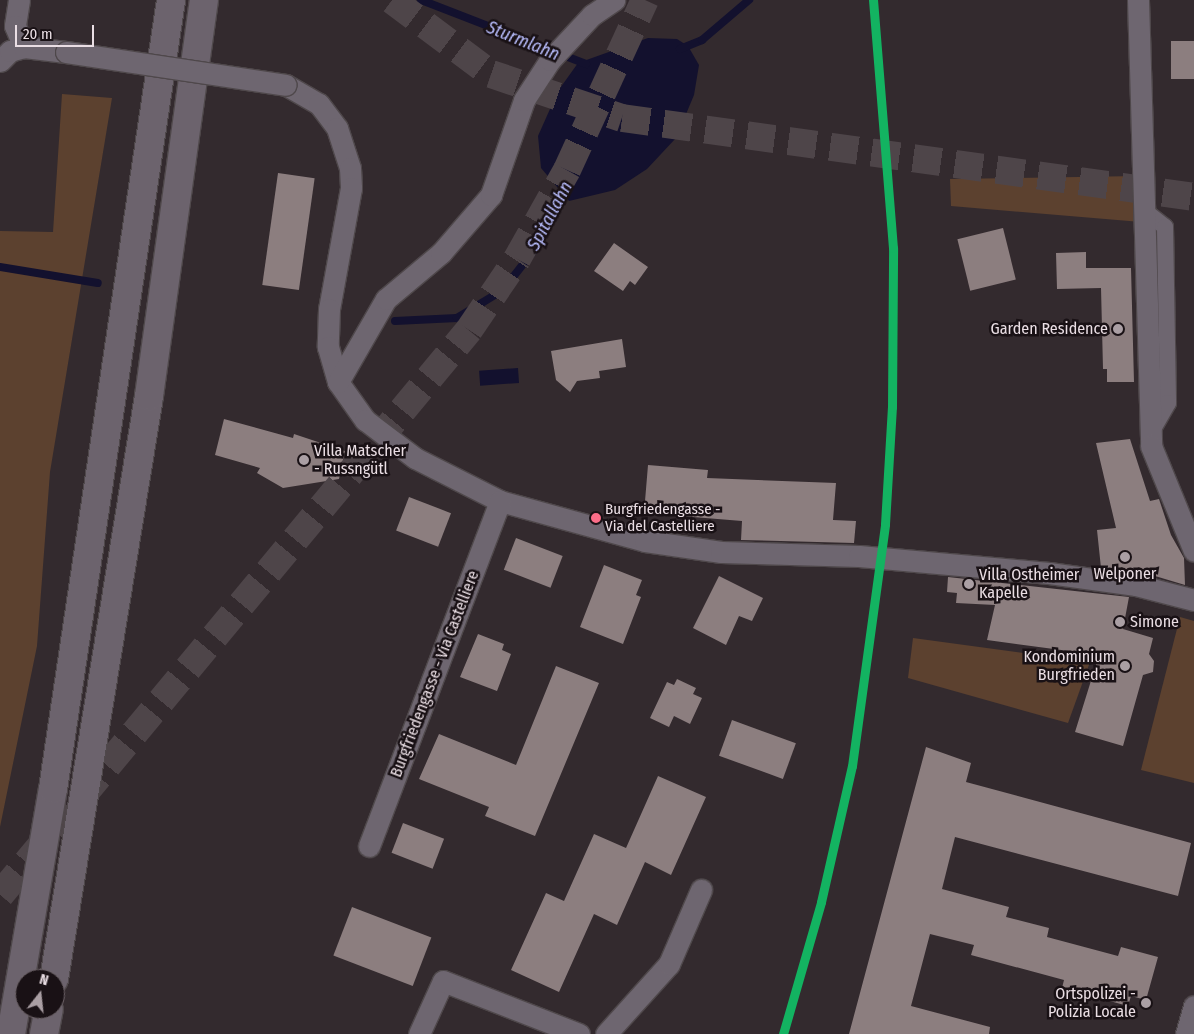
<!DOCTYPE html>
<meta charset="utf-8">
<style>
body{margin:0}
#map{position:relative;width:1194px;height:1034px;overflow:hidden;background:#332a2e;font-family:"Fira Sans Condensed",sans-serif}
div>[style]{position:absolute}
.green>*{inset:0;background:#5c412f}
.water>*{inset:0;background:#13112e;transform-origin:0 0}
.stream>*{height:8px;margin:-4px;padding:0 4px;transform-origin:4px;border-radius:4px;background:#13112e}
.building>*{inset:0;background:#8c7e7f;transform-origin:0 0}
.primary-tunnel>*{height:28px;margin-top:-14px;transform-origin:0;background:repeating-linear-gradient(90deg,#4e4549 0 28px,transparent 0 42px)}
.roads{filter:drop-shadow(1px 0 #4f484b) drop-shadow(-1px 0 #4f484b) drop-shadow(0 1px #4f484b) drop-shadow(0 -1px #4f484b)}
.pedestrian>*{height:16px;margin:-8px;padding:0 8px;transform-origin:8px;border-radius:8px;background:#6e6670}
.minor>*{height:21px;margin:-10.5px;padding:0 10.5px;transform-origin:10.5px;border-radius:10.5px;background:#6e6670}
.motorway>*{height:28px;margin:-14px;padding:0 14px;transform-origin:14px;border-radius:14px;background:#6c636d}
.bridges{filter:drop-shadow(1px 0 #4f484b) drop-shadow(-1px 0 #4f484b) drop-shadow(0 1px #4f484b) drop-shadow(0 -1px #4f484b)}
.minor-bridge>*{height:21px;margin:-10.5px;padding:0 10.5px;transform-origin:10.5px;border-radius:10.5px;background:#6e6670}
.rail-1>*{height:9px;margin:-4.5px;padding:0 4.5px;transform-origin:4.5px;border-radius:4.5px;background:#13b361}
.dots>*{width:14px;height:14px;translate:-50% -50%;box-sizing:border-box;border:2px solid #191115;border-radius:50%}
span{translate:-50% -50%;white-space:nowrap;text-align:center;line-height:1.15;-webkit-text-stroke:5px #191115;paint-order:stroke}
.bus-label{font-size:15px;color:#eadee4}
.left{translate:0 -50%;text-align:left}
.poi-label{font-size:16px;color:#eadee4}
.right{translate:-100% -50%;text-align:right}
.street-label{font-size:16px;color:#eadee4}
.water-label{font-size:18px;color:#b8bdfd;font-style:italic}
.north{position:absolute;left:15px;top:969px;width:50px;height:50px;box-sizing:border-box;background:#191115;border:1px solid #6d6368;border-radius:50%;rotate:16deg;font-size:14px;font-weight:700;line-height:20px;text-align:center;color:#eadee4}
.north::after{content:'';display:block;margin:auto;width:18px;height:22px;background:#aa9fa4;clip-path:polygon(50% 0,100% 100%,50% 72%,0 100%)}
.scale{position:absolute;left:15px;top:25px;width:79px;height:22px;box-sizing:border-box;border:2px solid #eadee4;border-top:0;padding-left:6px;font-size:15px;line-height:18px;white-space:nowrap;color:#eadee4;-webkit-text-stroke:4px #191115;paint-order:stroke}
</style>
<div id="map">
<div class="green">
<i style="clip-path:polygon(62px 94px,112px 98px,50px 472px,37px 646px,0 827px,0 231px,53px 232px)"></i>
<i style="clip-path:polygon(1139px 176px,1141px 222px,951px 206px,950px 179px)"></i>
<i style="clip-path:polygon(1180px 617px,1194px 621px,1194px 783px,1141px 770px)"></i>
<i style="clip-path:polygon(913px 638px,1090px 662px,1068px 723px,908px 678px)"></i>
</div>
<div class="water">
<i style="clip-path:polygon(648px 38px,677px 39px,688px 46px,699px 65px,694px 95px,676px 138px,647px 169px,615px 190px,569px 201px,541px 168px,538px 136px,558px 91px,578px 63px)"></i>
<i style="left:518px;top:368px;width:15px;height:39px;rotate:86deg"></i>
</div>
<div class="stream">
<i style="left:421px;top:0;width:177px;rotate:21.2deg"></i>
<i style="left:680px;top:49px;width:24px;rotate:-22deg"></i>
<i style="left:702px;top:40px;width:62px;rotate:-40.4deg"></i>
<i style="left:0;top:267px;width:99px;rotate:9.3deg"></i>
<i style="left:395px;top:321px;width:62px;rotate:-2.8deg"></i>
<i style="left:457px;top:318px;width:54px;rotate:-31.3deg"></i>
<i style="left:503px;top:290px;width:57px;rotate:-52.1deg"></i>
<i style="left:538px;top:245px;width:67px;rotate:-64.2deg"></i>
</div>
<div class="building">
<i style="left:1171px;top:41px;width:23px;height:38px"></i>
<i style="left:278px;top:173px;width:37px;height:113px;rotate:8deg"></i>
<i style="left:1003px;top:228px;width:53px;height:47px;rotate:76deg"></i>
<i style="clip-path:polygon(614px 243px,648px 267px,635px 285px,630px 281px,623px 291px,594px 271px)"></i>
<i style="clip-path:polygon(1086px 252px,1086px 268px,1131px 268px,1134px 382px,1107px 382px,1107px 369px,1103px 369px,1101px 288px,1057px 289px,1056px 253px)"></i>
<i style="clip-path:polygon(622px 339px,626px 367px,599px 371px,600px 378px,577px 381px,570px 392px,556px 380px,551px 351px)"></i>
<i style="clip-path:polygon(224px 419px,293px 438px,294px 434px,345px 451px,339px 479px,283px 488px,257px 473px,260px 468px,215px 455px)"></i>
<i style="clip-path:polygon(1130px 439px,1150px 501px,1159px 499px,1171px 535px,1184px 558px,1185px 585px,1135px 570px,1101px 568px,1097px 530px,1116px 528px,1096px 443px)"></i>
<i style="clip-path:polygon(648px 465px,708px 470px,707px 478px,836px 483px,833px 520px,856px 521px,854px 543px,741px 540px,742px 521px,644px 513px)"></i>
<i style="left:409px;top:497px;width:45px;height:36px;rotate:21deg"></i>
<i style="left:516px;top:538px;width:50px;height:34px;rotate:21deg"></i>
<i style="clip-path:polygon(604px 565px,642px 580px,636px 595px,641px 597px,623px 644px,580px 627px)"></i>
<i style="clip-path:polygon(719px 576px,763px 598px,752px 621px,739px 616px,726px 645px,693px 628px)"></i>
<i style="clip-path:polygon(948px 577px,1129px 597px,1123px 629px,1153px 638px,1149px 654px,1154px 661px,1153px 672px,1143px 675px,1123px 746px,1075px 732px,1099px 655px,987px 640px,995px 605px,956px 603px,957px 593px,947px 592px)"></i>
<i style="clip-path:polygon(478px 634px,504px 644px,502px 650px,511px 654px,497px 691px,460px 677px)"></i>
<i style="clip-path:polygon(556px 666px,599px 683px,535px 836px,485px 816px,489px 807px,419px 779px,439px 734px,516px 765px)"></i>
<i style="clip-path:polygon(677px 679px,696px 688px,693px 694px,702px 698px,690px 724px,674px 716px,669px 727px,650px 718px,667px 682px,674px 685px)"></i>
<i style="left:732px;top:720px;width:68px;height:38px;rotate:20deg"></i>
<i style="clip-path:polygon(926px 747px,971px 763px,966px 782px,1191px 843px,1178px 896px,955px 837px,942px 889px,1009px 907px,1006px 917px,1049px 928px,1047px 937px,1118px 956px,1121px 947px,1158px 957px,1146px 1000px,1131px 996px,1128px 1006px,1062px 988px,1064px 980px,971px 955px,974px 945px,930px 934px,911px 1006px,990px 1027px,989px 1034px,849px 1034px)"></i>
<i style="clip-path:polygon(658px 776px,706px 797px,671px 875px,645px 862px,617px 925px,594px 914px,559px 992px,511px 970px,546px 893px,564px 901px,594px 834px,626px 848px)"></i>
<i style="left:403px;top:823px;width:44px;height:32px;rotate:21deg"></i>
<i style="left:352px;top:907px;width:85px;height:52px;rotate:21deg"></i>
</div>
<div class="primary-tunnel">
<i style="left:392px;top:0;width:124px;rotate:36.8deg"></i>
<i style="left:491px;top:74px;width:138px;rotate:18.6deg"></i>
<i style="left:622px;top:118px;width:577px;rotate:7.86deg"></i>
<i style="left:0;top:895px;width:734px;rotate:-50.3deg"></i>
<i style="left:469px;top:330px;width:86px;rotate:-55.9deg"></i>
<i style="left:517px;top:259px;width:102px;rotate:-60.7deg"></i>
<i style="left:567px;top:170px;width:187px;rotate:-65.4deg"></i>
</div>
<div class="roads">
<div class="pedestrian">
<i style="left:1146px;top:212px;width:24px;rotate:38deg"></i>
<i style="left:1165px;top:227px;width:176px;rotate:89deg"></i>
<i style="left:1168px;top:403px;width:34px;rotate:120deg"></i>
</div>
<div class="minor">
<i style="left:19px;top:0;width:26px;rotate:99deg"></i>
<i style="left:15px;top:26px;width:23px;rotate:67deg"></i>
<i style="left:1138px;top:0;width:446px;rotate:88.3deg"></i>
<i style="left:1151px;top:446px;width:113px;rotate:67.7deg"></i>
<i style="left:0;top:61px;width:14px;rotate:-45deg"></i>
<i style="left:10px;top:51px;width:15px;rotate:-16deg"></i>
<i style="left:24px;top:47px;width:42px;rotate:6.8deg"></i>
<i style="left:286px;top:85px;width:38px;rotate:30deg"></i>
<i style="left:319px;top:104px;width:30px;rotate:53deg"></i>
<i style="left:337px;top:128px;width:42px;rotate:72deg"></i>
<i style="left:350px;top:168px;width:20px;rotate:87deg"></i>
<i style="left:351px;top:188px;width:123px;rotate:100.3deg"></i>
<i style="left:329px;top:309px;width:38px;rotate:92deg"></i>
<i style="left:328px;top:347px;width:36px;rotate:74deg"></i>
<i style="left:338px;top:382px;width:47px;rotate:54.6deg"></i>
<i style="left:365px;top:420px;width:63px;rotate:37.2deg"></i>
<i style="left:415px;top:458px;width:95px;rotate:26.8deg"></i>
<i style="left:500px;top:501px;width:150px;rotate:15.4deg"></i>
<i style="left:645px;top:541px;width:77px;rotate:8.2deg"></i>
<i style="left:721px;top:552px;width:138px;rotate:1.7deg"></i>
<i style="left:859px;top:556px;width:191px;rotate:5.1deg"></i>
<i style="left:1049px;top:573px;width:88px;rotate:7.9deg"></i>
<i style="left:1136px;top:585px;width:60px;rotate:14.5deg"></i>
<i style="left:338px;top:382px;width:96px;rotate:-60deg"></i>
<i style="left:386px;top:299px;width:72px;rotate:-39.9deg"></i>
<i style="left:441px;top:253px;width:77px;rotate:-49.2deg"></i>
<i style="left:491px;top:195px;width:101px;rotate:-70.8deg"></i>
<i style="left:524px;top:100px;width:48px;rotate:-57deg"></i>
<i style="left:550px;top:60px;width:62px;rotate:-47deg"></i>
<i style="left:592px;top:15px;width:27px;rotate:-34deg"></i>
<i style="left:369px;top:846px;width:369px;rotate:-69.2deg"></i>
<i style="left:419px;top:1034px;width:58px;rotate:-65.6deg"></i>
<i style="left:443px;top:981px;width:146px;rotate:21.3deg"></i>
<i style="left:606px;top:1034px;width:94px;rotate:-48deg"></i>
<i style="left:669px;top:964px;width:81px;rotate:-66.6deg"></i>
<i style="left:1186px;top:1034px;width:29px;rotate:-74deg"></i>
</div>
<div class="motorway">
<i style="left:54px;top:979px;width:591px;rotate:-80.74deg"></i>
<i style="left:149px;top:396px;width:400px;rotate:-82.1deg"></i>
<i style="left:11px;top:1034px;width:249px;rotate:-80.3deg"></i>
<i style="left:53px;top:789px;width:798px;rotate:-81.49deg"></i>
<i style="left:44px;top:1034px;width:25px;rotate:-79deg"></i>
</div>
</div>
<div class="bridges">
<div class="minor-bridge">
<i style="left:66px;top:52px;width:222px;rotate:8.5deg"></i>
</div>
</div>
<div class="rail-1">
<i style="left:783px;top:1034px;width:137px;rotate:-73.9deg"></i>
<i style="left:821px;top:902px;width:139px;rotate:-77.2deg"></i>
<i style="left:852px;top:766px;width:244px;rotate:-82.2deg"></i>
<i style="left:885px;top:524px;width:117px;rotate:-86.6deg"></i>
<i style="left:892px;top:407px;width:159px;rotate:-89.6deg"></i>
<i style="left:893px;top:248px;width:249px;rotate:-94.6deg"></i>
</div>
<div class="dots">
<i style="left:1118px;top:329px;background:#aa9fa4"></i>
<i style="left:304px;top:460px;background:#aa9fa4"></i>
<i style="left:596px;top:518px;background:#fb6d88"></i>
<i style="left:1125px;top:557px;background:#aa9fa4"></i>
<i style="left:969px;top:584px;background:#aa9fa4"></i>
<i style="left:1120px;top:622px;background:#aa9fa4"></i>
<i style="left:1125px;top:666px;background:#aa9fa4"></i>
<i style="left:1146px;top:1003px;background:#aa9fa4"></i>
</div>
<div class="bus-label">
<span class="left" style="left:605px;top:518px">Burgfriedengasse -<br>Via del Castelliere</span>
</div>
<div class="poi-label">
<span class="right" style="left:1108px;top:329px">Garden Residence</span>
<span class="left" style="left:314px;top:460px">Villa Matscher<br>- Russngütl</span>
<span style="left:1125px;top:574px">Welponer</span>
<span class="left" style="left:979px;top:584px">Villa Ostheimer<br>Kapelle</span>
<span class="left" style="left:1130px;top:622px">Simone</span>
<span class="right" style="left:1115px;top:666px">Kondominium<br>Burgfrieden</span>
<span class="right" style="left:1136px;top:1003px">Ortspolizei -<br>Polizia Locale</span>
</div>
<div class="street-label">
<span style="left:435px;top:674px;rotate:-69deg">Burgfriedengasse - Via Castelliere</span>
</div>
<div class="water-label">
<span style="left:523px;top:41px;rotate:22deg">Sturmlahn</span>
<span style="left:550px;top:216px;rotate:-62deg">Spitallahn</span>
</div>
<div class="north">N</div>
<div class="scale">20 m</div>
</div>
